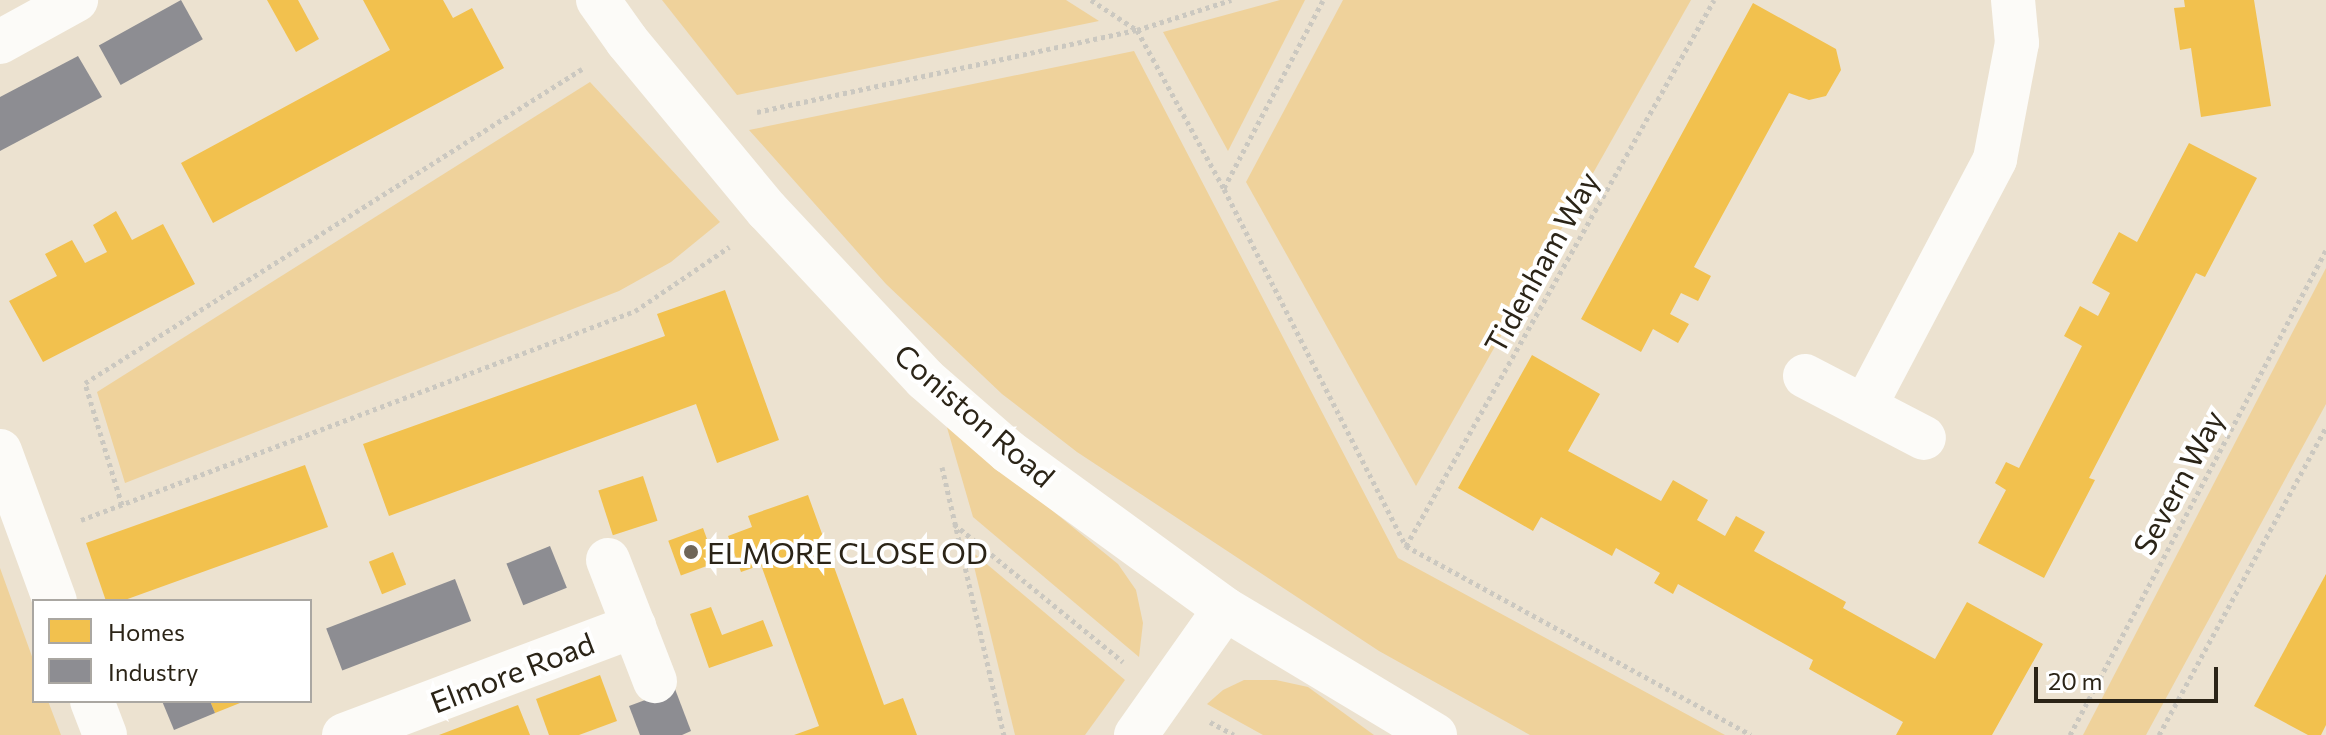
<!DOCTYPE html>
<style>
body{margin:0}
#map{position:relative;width:2326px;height:735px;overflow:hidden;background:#ece2d0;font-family:Commissioner,sans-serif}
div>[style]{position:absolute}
.green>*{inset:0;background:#efd29b}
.homes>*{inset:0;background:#f2c14e;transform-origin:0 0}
.industry>*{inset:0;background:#8d8d92;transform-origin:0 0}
.path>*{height:5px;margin-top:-2.5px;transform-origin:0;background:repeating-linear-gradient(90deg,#cbc8c0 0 4px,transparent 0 8px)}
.minor>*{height:44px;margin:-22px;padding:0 22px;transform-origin:22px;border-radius:22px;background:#fcfbf8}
.tertiary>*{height:44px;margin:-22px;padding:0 22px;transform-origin:22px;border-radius:22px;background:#fcfbf8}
.dots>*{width:22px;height:22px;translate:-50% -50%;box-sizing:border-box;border:4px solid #fff;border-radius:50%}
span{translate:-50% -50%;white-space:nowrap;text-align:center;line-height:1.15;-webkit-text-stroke:8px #fff;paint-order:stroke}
.street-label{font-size:30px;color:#2b2417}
.poi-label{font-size:30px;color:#2b2417}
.left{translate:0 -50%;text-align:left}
.legend{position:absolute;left:32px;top:599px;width:280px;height:104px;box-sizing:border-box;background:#fff;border:2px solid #aaa7a2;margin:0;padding:10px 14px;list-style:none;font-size:24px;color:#2b2417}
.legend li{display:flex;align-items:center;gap:16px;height:40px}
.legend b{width:40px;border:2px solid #aaa7a2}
.scale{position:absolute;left:2034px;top:667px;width:184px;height:36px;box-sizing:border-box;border:4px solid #2b2417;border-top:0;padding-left:10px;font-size:24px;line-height:28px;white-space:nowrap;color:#2b2417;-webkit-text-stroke:6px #fff;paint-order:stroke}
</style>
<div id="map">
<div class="green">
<i style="clip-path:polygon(662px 0,1066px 0,1099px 21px,737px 95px)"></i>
<i style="clip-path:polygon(1280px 0,1305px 0,1228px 151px,1163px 32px)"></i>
<i style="clip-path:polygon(1343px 0,1691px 0,1416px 486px,1246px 182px)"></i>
<i style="clip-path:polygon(1134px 51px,1398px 558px,1725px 735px,1530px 735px,1379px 651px,1077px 452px,1002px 394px,886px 284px,749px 130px)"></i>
<i style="clip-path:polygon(590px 82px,720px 222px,671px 262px,619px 291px,125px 483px,97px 392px)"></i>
<i style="clip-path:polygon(2326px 268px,2326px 404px,2146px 735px,2083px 735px)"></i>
<i style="clip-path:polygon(946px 424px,1118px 564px,1136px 590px,1143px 623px,1139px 657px,973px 517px)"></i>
<i style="clip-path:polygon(970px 550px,1125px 680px,1085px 735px,1015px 735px)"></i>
<i style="clip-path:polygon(0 568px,34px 662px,34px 701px,48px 701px,61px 735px,0 735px)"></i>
<i style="clip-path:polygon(1244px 680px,1276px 680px,1308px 687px,1374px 735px,1263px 735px,1207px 704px,1223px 690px)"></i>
</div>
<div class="homes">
<i style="clip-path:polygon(267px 0,298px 0,319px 39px,296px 52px)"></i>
<i style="clip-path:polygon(363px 0,443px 0,453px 18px,472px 8px,504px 68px,213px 223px,181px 163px,390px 50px)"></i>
<i style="clip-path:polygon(2184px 0,2254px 0,2271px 106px,2201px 117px,2191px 48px,2180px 50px,2174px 8px,2185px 7px)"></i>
<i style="clip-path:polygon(1753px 3px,1836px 49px,1841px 70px,1826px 96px,1809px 100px,1789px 93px,1694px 267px,1711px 276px,1698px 301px,1681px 293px,1670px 314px,1689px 324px,1678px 343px,1653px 329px,1641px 352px,1581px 319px)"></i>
<i style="clip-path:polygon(2189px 143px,2257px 178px,2205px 277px,2196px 273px,2089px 478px,2095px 480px,2044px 578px,1978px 543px,2006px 490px,1995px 483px,2006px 462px,2019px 468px,2082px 346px,2064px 336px,2080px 306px,2098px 316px,2110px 293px,2092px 283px,2119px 232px,2137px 242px)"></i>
<i style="clip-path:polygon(116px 211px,132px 240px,163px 224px,195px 284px,43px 362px,9px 301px,57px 276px,45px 254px,72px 240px,85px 263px,107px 252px,93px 225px)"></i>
<i style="clip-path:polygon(725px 290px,779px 440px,717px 463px,696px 404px,389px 516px,363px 444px,665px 336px,657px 314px)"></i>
<i style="clip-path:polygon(1532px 355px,1600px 394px,1568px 451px,1661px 501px,1673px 480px,1708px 500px,1697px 520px,1725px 536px,1736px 516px,1765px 532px,1754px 551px,1846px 602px,1843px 608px,1935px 659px,1967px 602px,2043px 644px,1992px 735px,1896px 735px,1903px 722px,1809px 669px,1813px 660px,1678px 584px,1673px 594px,1654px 583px,1660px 573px,1616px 548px,1612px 556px,1541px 517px,1533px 531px,1458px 488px)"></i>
<i style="clip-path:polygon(305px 465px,328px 527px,122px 601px,106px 601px,86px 543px)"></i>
<i style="left:643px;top:476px;width:47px;height:47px;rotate:72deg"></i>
<i style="clip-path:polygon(808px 495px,884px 705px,903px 698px,917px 735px,794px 735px,819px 726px,761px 565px,741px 572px,728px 536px,752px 527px,748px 516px)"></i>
<i style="left:703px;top:528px;width:37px;height:37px;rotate:70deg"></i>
<i style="left:393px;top:552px;width:35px;height:26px;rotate:68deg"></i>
<i style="clip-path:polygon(2326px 574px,2326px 725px,2321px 735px,2308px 735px,2254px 706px)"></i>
<i style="clip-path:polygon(711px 607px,722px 635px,763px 620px,773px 646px,709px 668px,690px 614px)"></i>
<i style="clip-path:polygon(600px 675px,617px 721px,579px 735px,549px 735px,536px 699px)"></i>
<i style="clip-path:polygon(210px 701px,245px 701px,215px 713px)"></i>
<i style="clip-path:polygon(518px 705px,530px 735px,439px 735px)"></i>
</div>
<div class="industry">
<i style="left:181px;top:0;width:45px;height:94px;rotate:61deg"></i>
<i style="clip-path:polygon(78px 56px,102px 97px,0 151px,0 97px)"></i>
<i style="left:550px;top:546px;width:45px;height:47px;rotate:68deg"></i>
<i style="left:455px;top:579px;width:45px;height:138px;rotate:69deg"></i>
<i style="clip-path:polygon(675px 689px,691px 731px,682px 735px,640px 735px,629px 706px)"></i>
<i style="clip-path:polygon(162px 701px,210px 701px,215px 713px,174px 730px)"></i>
</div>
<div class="path">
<i style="left:1091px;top:0;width:55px;rotate:33.1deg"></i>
<i style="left:1137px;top:30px;width:181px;rotate:61.3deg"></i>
<i style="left:1224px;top:189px;width:401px;rotate:63deg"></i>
<i style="left:1406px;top:546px;width:393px;rotate:28.7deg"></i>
<i style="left:757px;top:112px;width:389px;rotate:-12.2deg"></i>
<i style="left:1137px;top:30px;width:99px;rotate:-17.7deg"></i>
<i style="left:1224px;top:188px;width:212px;rotate:-62.2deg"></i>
<i style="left:942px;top:467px;width:275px;rotate:77deg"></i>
<i style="left:122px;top:505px;width:127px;rotate:-106.9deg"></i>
<i style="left:85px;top:383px;width:588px;rotate:-32.28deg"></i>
<i style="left:81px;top:520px;width:592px;rotate:-20.67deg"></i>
<i style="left:635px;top:311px;width:114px;rotate:-34.2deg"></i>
<i style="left:954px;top:524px;width:218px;rotate:39.2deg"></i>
<i style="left:1406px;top:546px;width:627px;rotate:-60.57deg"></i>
<i style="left:1210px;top:722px;width:27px;rotate:28deg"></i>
<i style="left:2070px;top:735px;width:548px;rotate:-62.17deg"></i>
<i style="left:2159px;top:735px;width:349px;rotate:-61.5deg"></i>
</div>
<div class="minor">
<i style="left:0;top:42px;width:87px;rotate:-28.9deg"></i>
<i style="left:1805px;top:376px;width:134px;rotate:27.5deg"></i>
<i style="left:1865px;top:406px;width:279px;rotate:-62.2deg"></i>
<i style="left:1995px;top:159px;width:118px;rotate:-79.3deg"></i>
<i style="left:2017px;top:43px;width:43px;rotate:-95.3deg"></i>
<i style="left:0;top:451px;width:160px;rotate:69.9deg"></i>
<i style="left:608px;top:560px;width:130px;rotate:68.8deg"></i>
<i style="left:92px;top:701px;width:36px;rotate:69deg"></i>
<i style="left:344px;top:735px;width:310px;rotate:-20.6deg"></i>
<i style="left:1136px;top:735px;width:154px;rotate:-54.8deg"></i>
</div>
<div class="tertiary">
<i style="left:598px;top:0;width:50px;rotate:54.7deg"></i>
<i style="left:627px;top:41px;width:219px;rotate:50.4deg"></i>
<i style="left:767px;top:210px;width:231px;rotate:46.9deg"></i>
<i style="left:925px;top:379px;width:111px;rotate:41deg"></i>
<i style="left:1009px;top:452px;width:267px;rotate:36deg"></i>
<i style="left:1225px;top:609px;width:245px;rotate:31deg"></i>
</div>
<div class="dots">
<i style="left:691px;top:552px;background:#6f6658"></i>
</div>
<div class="street-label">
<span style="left:1541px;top:262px;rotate:-61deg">Tidenham Way</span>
<span style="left:975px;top:415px;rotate:41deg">Coniston Road</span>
<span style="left:2178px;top:482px;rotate:-62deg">Severn Way</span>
<span style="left:512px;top:672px;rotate:-21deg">Elmore Road</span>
</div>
<div class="poi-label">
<span class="left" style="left:707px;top:552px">ELMORE CLOSE OD</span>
</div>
<ul class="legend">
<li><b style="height:22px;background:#f2c14e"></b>Homes</li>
<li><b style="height:22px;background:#8d8d92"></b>Industry</li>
</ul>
<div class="scale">20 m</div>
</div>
